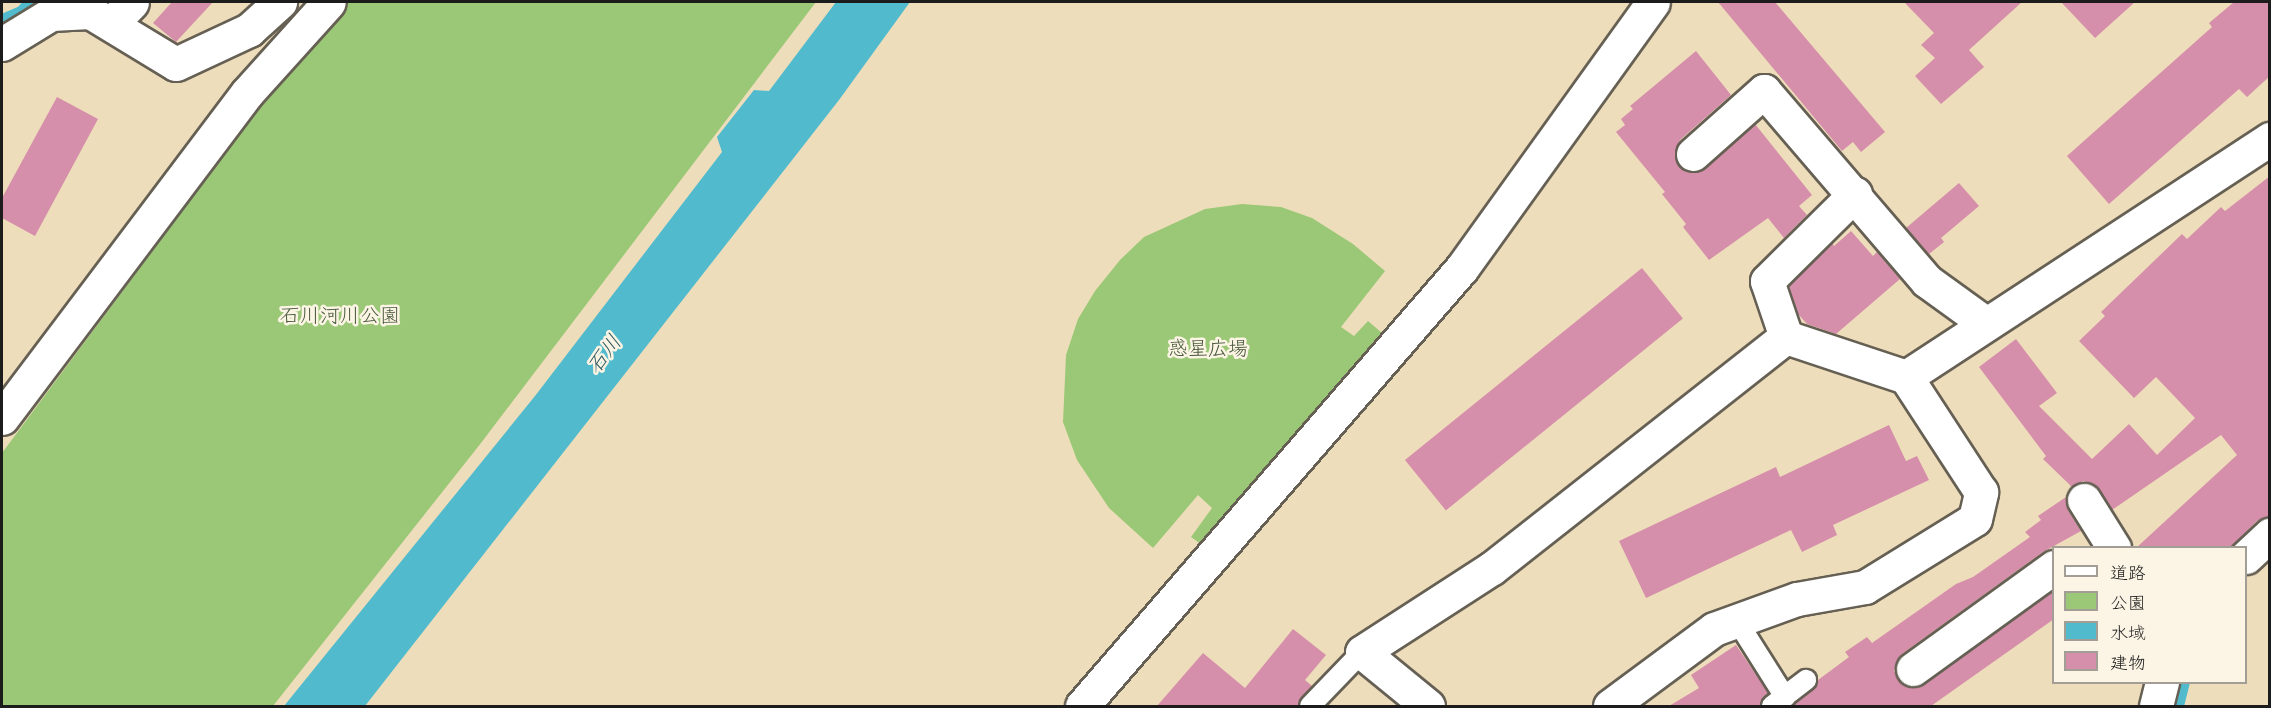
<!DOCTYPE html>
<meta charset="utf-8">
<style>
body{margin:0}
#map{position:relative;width:2271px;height:708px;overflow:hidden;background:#edb;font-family:"Comic Neue","Klee One",sans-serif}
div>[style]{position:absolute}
.green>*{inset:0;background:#9bc876}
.water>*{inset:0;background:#51bbcd}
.stream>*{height:10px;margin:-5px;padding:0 5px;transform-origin:5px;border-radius:5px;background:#51bbcd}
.building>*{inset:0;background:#d68faa;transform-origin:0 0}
.roads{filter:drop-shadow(2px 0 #666054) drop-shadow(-2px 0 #666054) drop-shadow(0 2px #666054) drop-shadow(0 -2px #666054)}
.service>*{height:20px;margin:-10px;padding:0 10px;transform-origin:10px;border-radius:10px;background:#fff}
.minor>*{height:33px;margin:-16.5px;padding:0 16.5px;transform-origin:16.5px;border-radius:16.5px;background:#fff}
.tertiary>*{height:33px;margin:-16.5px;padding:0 16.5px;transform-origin:16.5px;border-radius:16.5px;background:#fff}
span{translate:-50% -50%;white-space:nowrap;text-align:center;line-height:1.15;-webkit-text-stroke:5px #fcf5e5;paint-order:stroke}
.park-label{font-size:20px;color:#48583c}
.water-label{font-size:21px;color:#315c63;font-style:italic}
.frame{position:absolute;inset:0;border:3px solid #1c1c1c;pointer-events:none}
.legend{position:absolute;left:2052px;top:546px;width:195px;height:138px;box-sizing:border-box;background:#fcf5e5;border:2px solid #a29e95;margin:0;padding:8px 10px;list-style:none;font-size:18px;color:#1c1c1c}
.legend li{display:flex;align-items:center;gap:12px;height:30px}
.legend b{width:30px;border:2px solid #a29e95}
</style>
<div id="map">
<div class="green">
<i style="clip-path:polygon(346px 2px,816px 2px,481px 443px,273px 706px,2px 706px,2px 453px,297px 57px,319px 39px)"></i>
<i style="clip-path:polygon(1242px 204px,1281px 207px,1312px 218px,1353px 244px,1385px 271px,1341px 327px,1354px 336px,1368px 321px,1382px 333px,1205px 547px,1191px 537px,1212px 508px,1198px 495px,1153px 548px,1109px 508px,1077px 460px,1063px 422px,1066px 355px,1078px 319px,1095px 291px,1120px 260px,1144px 237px,1205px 209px)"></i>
</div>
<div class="water">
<i style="clip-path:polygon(836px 2px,910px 2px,839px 100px,365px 706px,284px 706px,535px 396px,722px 152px,717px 137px,754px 90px,769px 91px)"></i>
</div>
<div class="stream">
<i style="left:2px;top:19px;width:21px;rotate:-23deg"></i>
<i style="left:21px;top:11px;width:12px;rotate:-48deg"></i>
<i style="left:2179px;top:706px;width:25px;rotate:-76deg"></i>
</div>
<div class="building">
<i style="clip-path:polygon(172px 2px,213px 2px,176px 42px,153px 23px)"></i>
<i style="clip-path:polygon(1718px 2px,1775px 2px,1885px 132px,1861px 152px,1853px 142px,1842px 151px)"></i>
<i style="clip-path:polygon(1904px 2px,2022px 2px,1969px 50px,1984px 67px,1941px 104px,1915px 76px,1935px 58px,1921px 45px,1934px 33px)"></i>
<i style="clip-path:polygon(2061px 2px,2135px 2px,2095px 38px)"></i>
<i style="clip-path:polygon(2234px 2px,2270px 2px,2270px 76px,2247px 97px,2239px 89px,2109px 204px,2067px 156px,2212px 27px,2209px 23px)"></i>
<i style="clip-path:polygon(1696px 51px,1731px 95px,1680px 140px,1675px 157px,1679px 166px,1688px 172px,1705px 168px,1755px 124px,1812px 195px,1799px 206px,1807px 215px,1784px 238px,1768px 218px,1709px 260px,1683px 227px,1686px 224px,1662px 194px,1665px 192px,1616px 132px,1625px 125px,1621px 119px,1633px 109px,1630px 106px)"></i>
<i style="clip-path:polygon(57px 97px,98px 119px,35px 236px,2px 218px,2px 198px)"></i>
<i style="clip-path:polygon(2270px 176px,2270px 517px,2257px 521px,2230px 548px,2136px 548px,2237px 455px,2221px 435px,2112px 510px,2093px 484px,2083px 481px,2072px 487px,2043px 459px,2046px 456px,1979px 367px,2016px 339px,2057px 393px,2039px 406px,2092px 459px,2129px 424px,2157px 455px,2195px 418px,2156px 377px,2134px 398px,2079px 341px,2105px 316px,2101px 312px,2182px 234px,2187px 239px,2221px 207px,2225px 211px)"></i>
<i style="clip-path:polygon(1959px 183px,1979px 206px,1941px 238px,1944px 242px,1929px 254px,1906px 228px)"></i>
<i style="clip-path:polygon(1851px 231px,1873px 256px,1877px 252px,1900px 279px,1836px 334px,1807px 324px,1798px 314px,1789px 286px,1832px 243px,1834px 246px)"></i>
<i style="left:1642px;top:268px;width:65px;height:305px;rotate:51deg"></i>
<i style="clip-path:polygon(1889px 425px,1906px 461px,1917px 456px,1929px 480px,1833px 525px,1837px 535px,1802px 552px,1791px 530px,1646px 598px,1619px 541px,1776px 467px,1780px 477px)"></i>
<i style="clip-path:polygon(2066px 497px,2068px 510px,2081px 531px,2043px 552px,1902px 654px,1894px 671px,1906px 686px,1923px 684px,2054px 591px,2054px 619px,1931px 706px,1792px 706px,1814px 689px,1818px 680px,1849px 657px,1845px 652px,1867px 637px,1872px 643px,1956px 584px,1973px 577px,2030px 537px,2025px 532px,2041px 520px,2038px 516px)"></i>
<i style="clip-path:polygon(1293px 629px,1326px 655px,1305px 680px,1312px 686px,1298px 706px,1157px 706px,1203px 653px,1245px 688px)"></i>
<i style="clip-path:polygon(1736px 645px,1769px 694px,1760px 706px,1669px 706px,1699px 688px,1691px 675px)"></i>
</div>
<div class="roads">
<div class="service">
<i style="left:1737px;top:621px;width:90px;rotate:57.7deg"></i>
<i style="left:1310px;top:706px;width:75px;rotate:-46.1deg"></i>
<i style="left:1772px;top:706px;width:43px;rotate:-37.4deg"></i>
</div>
<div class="minor">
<i style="left:111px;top:24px;width:30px;rotate:-46deg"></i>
<i style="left:2px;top:44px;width:57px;rotate:-31.5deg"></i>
<i style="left:51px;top:14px;width:39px;rotate:-3deg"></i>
<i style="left:90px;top:12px;width:100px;rotate:31.2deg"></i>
<i style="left:176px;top:64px;width:81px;rotate:-25deg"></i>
<i style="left:249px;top:30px;width:42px;rotate:-42.1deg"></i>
<i style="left:1693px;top:154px;width:95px;rotate:-41.6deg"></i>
<i style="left:1764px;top:91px;width:250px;rotate:49.4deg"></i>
<i style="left:1927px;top:281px;width:72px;rotate:35.9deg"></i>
<i style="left:1786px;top:337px;width:59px;rotate:-108.7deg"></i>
<i style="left:1767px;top:281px;width:124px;rotate:-44.7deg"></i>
<i style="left:2084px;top:500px;width:57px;rotate:58deg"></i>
<i style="left:2246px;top:557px;width:33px;rotate:-43deg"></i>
<i style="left:1913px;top:669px;width:174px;rotate:-35.9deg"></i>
<i style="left:1428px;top:706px;width:85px;rotate:-140.7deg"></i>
<i style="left:1362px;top:652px;width:155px;rotate:-32.9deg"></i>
<i style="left:1492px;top:568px;width:374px;rotate:-38.2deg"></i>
<i style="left:1786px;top:337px;width:126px;rotate:18.4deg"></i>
<i style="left:1610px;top:706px;width:129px;rotate:-36.5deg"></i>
<i style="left:1714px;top:629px;width:88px;rotate:-19.9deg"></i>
<i style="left:1797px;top:599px;width:69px;rotate:-10deg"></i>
<i style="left:1865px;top:587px;width:129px;rotate:-31.7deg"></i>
<i style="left:1975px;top:519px;width:28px;rotate:-77deg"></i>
<i style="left:1981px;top:492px;width:137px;rotate:-123.1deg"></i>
<i style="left:1906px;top:377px;width:435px;rotate:-33.2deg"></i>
<i style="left:2156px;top:706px;width:25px;rotate:-76deg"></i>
</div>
<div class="tertiary">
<i style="left:2px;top:418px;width:407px;rotate:-53deg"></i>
<i style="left:247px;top:93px;width:122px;rotate:-48deg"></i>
<i style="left:1082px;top:706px;width:580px;rotate:-49.06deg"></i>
<i style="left:1462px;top:268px;width:327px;rotate:-54.3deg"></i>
</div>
</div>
<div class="park-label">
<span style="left:340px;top:315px">石川河川公園</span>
<span style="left:1208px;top:348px">惑星広場</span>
</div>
<div class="water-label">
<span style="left:604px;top:354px;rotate:-53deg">石川</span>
</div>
<div class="frame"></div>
<ul class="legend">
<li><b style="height:8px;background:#fff"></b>道路</li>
<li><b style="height:16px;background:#9bc876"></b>公園</li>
<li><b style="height:16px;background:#51bbcd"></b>水域</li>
<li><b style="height:16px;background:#d68faa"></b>建物</li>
</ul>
</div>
